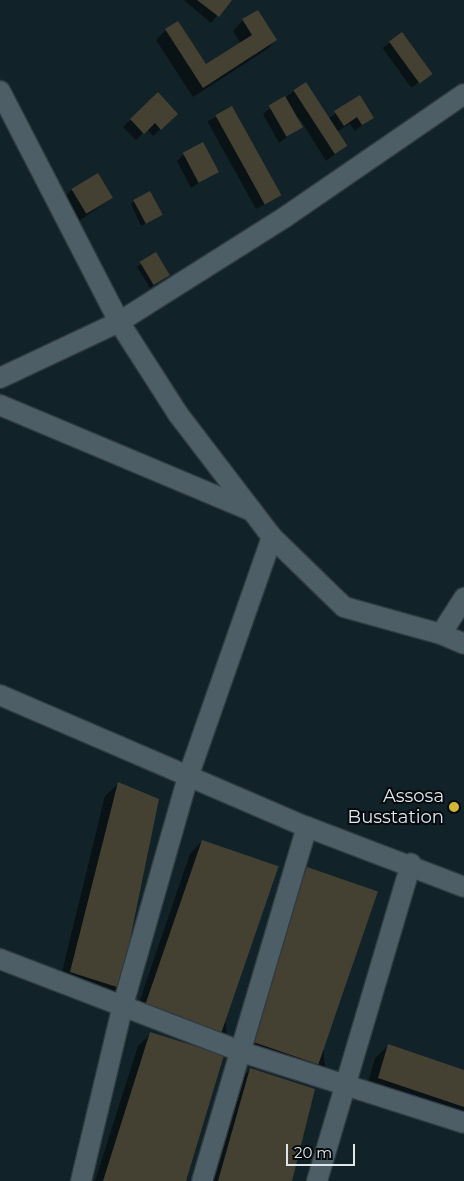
<!DOCTYPE html>
<style>
body{margin:0}
#map{position:relative;width:464px;height:1181px;overflow:hidden;background:#122229;font-family:Montserrat,sans-serif}
div>[style]{position:absolute}
.shadow>*{inset:0;background:#0007;transform-origin:0 0}
.building>*{inset:0;background:#444132;transform-origin:0 0}
.roads{filter:drop-shadow(1px 0 #313b41) drop-shadow(-1px 0 #313b41) drop-shadow(0 1px #313b41) drop-shadow(0 -1px #313b41)}
.minor>*{height:20px;margin:-10px;padding:0 10px;transform-origin:10px;border-radius:10px;background:#4d5e66}
.dots>*{width:14px;height:14px;translate:-50% -50%;box-sizing:border-box;border:2px solid #050a0d;border-radius:50%}
span{translate:-50% -50%;white-space:nowrap;text-align:center;line-height:1.15;-webkit-text-stroke:4px #050a0d;paint-order:stroke}
.poi-label{font-size:18px;color:#dde7eb}
.right{translate:-100% -50%;text-align:right}
.scale{position:absolute;left:286px;top:1144px;width:69px;height:22px;box-sizing:border-box;border:2px solid #dde7eb;border-top:0;padding-left:6px;font-size:15px;line-height:18px;white-space:nowrap;color:#dde7eb;-webkit-text-stroke:4px #050a0d;paint-order:stroke}
</style>
<div id="map">
<div class="shadow">
<i style="clip-path:polygon(184px 0,230px 0,211px 23px)"></i>
<i style="clip-path:polygon(243px 20px,276px 40px,266px 50px,193px 97px,156px 40px,166px 30px,206px 66px,241px 44px,233px 31px)"></i>
<i style="left:402px;top:34px;width:49px;height:24px;rotate:54deg"></i>
<i style="clip-path:polygon(294px 91px,328px 119px,359px 97px,372px 117px,355px 131px,350px 124px,336px 132px,345px 146px,326px 161px,298px 116px,301px 127px,279px 143px,263px 114px)"></i>
<i style="clip-path:polygon(158px 94px,177px 114px,153px 136px,147px 129px,136px 140px,123px 127px)"></i>
<i style="left:232px;top:108px;width:100px;height:28px;rotate:61deg"></i>
<i style="clip-path:polygon(184px 154px,217px 171px,191px 188px,177px 161px)"></i>
<i style="clip-path:polygon(72px 189px,112px 198px,79px 221px,65px 197px)"></i>
<i style="clip-path:polygon(134px 201px,161px 215px,141px 226px,131px 204px)"></i>
<i style="clip-path:polygon(155px 254px,165px 278px,150px 288px,137px 267px)"></i>
<i style="clip-path:polygon(118px 784px,118px 988px,106px 1000px,59px 984px,105px 796px)"></i>
<i style="clip-path:polygon(202px 841px,227px 1034px,214px 1047px,133px 1020px,190px 854px)"></i>
<i style="clip-path:polygon(308px 869px,325px 1069px,244px 1055px,295px 881px)"></i>
<i style="clip-path:polygon(151px 1033px,184px 1181px,95px 1181px,138px 1046px)"></i>
<i style="clip-path:polygon(388px 1046px,464px 1072px,464px 1123px,366px 1090px,375px 1058px)"></i>
<i style="clip-path:polygon(250px 1069px,290px 1181px,210px 1181px,238px 1082px)"></i>
</div>
<div class="building">
<i style="clip-path:polygon(197px 0,232px 0,219px 17px)"></i>
<i style="clip-path:polygon(258px 10px,277px 40px,203px 88px,165px 29px,178px 21px,206px 64px,252px 35px,242px 19px)"></i>
<i style="left:402px;top:32px;width:52px;height:16px;rotate:54deg"></i>
<i style="left:306px;top:82px;width:76px;height:15px;rotate:57deg"></i>
<i style="clip-path:polygon(158px 92px,178px 114px,161px 130px,155px 123px,144px 134px,130px 119px)"></i>
<i style="clip-path:polygon(360px 95px,374px 118px,362px 125px,357px 117px,344px 126px,334px 111px)"></i>
<i style="left:285px;top:96px;width:36px;height:19px;rotate:60deg"></i>
<i style="left:232px;top:106px;width:102px;height:19px;rotate:61deg"></i>
<i style="left:203px;top:142px;width:34px;height:23px;rotate:62deg"></i>
<i style="left:98px;top:173px;width:29px;height:31px;rotate:59deg"></i>
<i style="left:150px;top:191px;width:27px;height:19px;rotate:62deg"></i>
<i style="left:156px;top:252px;width:27px;height:19px;rotate:59deg"></i>
<i style="clip-path:polygon(118px 782px,159px 799px,120px 988px,70px 972px)"></i>
<i style="left:202px;top:840px;width:81px;height:177px;rotate:19deg"></i>
<i style="left:307px;top:867px;width:75px;height:183px;rotate:19deg"></i>
<i style="clip-path:polygon(150px 1032px,224px 1055px,186px 1181px,103px 1181px)"></i>
<i style="clip-path:polygon(388px 1044px,464px 1070px,464px 1107px,378px 1078px)"></i>
<i style="clip-path:polygon(250px 1068px,315px 1089px,292px 1181px,218px 1181px)"></i>
</div>
<div class="roads">
<div class="minor">
<i style="left:0;top:91px;width:260px;rotate:62.7deg"></i>
<i style="left:119px;top:322px;width:109px;rotate:57.3deg"></i>
<i style="left:178px;top:414px;width:155px;rotate:52.6deg"></i>
<i style="left:272px;top:537px;width:100px;rotate:44.2deg"></i>
<i style="left:344px;top:607px;width:101px;rotate:15.6deg"></i>
<i style="left:441px;top:634px;width:25px;rotate:23deg"></i>
<i style="left:0;top:378px;width:132px;rotate:-25.2deg"></i>
<i style="left:119px;top:322px;width:196px;rotate:-32.3deg"></i>
<i style="left:285px;top:217px;width:217px;rotate:-34.5deg"></i>
<i style="left:0;top:405px;width:273px;rotate:22.8deg"></i>
<i style="left:441px;top:634px;width:43px;rotate:-57.4deg"></i>
<i style="left:0;top:695px;width:334px;rotate:23.3deg"></i>
<i style="left:307px;top:827px;width:168px;rotate:20.9deg"></i>
<i style="left:0;top:959px;width:259px;rotate:21deg"></i>
<i style="left:242px;top:1052px;width:233px;rotate:17.7deg"></i>
<i style="left:81px;top:1181px;width:181px;rotate:-76.6deg"></i>
<i style="left:123px;top:1005px;width:237px;rotate:-74.1deg"></i>
<i style="left:188px;top:777px;width:254px;rotate:-70.7deg"></i>
<i style="left:202px;top:1181px;width:369px;rotate:-73.5deg"></i>
<i style="left:317px;top:1181px;width:331px;rotate:-73.5deg"></i>
</div>
</div>
<div class="dots">
<i style="left:454px;top:807px;background:#d2b635"></i>
</div>
<div class="poi-label">
<span class="right" style="left:444px;top:807px">Assosa<br>Busstation</span>
</div>
<div class="scale">20 m</div>
</div>
